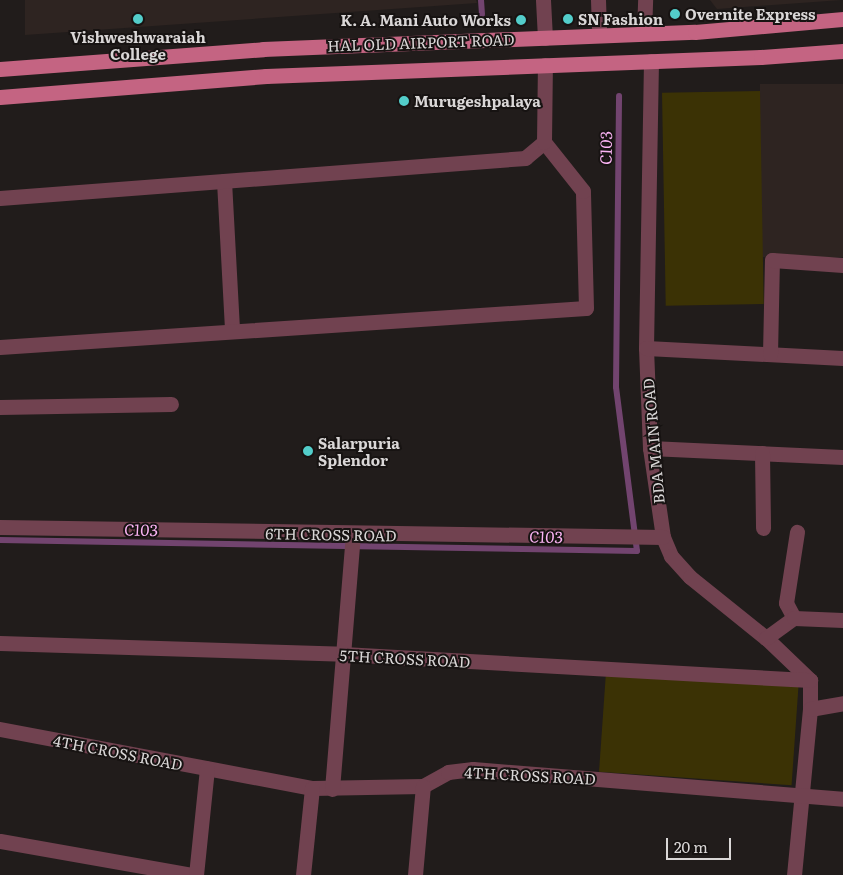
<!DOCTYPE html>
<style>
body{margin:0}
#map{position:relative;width:843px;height:875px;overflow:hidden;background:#211c1b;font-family:Literata,serif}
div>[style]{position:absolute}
.built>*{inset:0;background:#2e2421;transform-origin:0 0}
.green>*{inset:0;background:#3b3205;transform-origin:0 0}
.stream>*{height:6px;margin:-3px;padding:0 3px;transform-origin:3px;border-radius:3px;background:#72446f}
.minor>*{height:15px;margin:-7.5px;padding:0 7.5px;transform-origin:7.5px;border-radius:7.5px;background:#714250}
.major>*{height:15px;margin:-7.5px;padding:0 7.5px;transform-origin:7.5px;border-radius:7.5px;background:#c46482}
.dots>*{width:14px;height:14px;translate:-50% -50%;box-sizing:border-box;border:2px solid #171312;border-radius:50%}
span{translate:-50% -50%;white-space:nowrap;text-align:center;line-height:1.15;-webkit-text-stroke:4px #171312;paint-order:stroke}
.poi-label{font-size:15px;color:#dad7d7;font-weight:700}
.left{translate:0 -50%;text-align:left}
.right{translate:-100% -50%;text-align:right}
.street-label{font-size:15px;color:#dad7d7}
.water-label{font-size:16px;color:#fcb4f5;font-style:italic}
.scale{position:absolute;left:666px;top:838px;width:65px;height:22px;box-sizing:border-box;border:2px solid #dad7d7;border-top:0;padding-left:6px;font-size:15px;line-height:18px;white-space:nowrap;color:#dad7d7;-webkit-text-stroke:4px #171312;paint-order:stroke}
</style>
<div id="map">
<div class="built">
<i style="clip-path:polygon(25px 0,476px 0,477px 3px,25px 35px)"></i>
<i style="clip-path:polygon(710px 0,842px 0,717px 9px)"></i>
<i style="left:843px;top:84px;width:173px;height:83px;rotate:90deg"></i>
</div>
<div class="green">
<i style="left:760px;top:91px;width:213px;height:98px;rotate:89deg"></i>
<i style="left:606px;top:672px;width:193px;height:100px;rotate:4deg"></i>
</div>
<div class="stream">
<i style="left:481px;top:0;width:14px;rotate:86deg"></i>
<i style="left:0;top:540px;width:637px;rotate:0.99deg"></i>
<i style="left:637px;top:551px;width:165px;rotate:-97.3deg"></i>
<i style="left:616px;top:387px;width:291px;rotate:-89.4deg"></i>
</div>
<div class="minor">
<i style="left:543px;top:0;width:38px;rotate:87deg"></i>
<i style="left:598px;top:0;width:34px;rotate:88deg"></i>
<i style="left:644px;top:33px;width:33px;rotate:-88deg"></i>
<i style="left:651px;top:61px;width:287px;rotate:91deg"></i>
<i style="left:646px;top:348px;width:100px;rotate:87.7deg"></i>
<i style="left:650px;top:448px;width:90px;rotate:81.7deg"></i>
<i style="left:663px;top:537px;width:21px;rotate:67deg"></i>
<i style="left:671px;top:556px;width:28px;rotate:48deg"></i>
<i style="left:690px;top:577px;width:97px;rotate:38.8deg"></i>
<i style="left:766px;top:638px;width:61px;rotate:43.7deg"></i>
<i style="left:810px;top:680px;width:29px;rotate:90deg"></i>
<i style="left:810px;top:709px;width:167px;rotate:95.5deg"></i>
<i style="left:224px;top:181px;width:150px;rotate:86.9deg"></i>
<i style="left:0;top:198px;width:527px;rotate:-4.36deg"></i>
<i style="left:525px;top:158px;width:25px;rotate:-40deg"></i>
<i style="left:0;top:347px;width:587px;rotate:-3.81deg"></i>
<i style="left:586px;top:308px;width:117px;rotate:-91.5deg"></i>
<i style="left:583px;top:191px;width:63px;rotate:-128.5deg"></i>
<i style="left:544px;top:142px;width:77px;rotate:-89.3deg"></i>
<i style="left:646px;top:348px;width:197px;rotate:2.9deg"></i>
<i style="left:770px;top:354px;width:94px;rotate:-88.8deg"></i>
<i style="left:772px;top:260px;width:71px;rotate:4deg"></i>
<i style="left:0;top:407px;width:171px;rotate:-1deg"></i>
<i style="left:650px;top:448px;width:193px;rotate:2.7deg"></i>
<i style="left:762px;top:453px;width:75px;rotate:89.2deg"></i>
<i style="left:0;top:527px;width:663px;rotate:0.86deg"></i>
<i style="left:794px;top:618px;width:17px;rotate:-118deg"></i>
<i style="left:786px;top:603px;width:72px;rotate:-81.2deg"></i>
<i style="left:766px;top:638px;width:34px;rotate:-36deg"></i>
<i style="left:794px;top:618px;width:49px;rotate:2.3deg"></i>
<i style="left:0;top:643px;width:343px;rotate:1.8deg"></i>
<i style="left:343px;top:654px;width:468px;rotate:3.2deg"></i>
<i style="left:810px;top:709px;width:34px;rotate:-10deg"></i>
<i style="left:0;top:729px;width:318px;rotate:10.7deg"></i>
<i style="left:312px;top:788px;width:111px;rotate:-1deg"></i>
<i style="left:423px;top:786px;width:29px;rotate:-29deg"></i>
<i style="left:448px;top:772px;width:25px;rotate:-7deg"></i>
<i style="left:473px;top:769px;width:371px;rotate:4.6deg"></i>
<i style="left:332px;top:789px;width:256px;rotate:-85.3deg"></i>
<i style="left:0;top:841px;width:196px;rotate:10deg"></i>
<i style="left:196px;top:875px;width:107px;rotate:-84.1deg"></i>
<i style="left:303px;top:875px;width:87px;rotate:-84.1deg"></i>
<i style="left:415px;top:875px;width:89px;rotate:-84.9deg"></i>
</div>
<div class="major">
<i style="left:0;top:69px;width:264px;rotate:-4.3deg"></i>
<i style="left:263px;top:49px;width:432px;rotate:-2.3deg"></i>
<i style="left:695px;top:32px;width:149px;rotate:-5deg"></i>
<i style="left:0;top:97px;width:267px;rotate:-4.5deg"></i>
<i style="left:266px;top:76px;width:495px;rotate:-2.2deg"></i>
<i style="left:761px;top:57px;width:82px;rotate:-4.2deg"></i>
</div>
<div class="dots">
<i style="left:675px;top:14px;background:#53cdca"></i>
<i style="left:138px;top:19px;background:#53cdca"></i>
<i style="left:568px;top:19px;background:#53cdca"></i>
<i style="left:521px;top:20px;background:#53cdca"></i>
<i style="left:404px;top:101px;background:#53cdca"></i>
<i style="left:308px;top:451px;background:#53cdca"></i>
</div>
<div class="poi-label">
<span class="left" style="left:685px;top:14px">Overnite Express</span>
<span class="left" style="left:578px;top:19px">SN Fashion</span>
<span class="right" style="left:511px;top:20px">K. A. Mani Auto Works</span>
<span style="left:138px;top:45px">Vishweshwaraiah<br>College</span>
<span class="left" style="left:414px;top:101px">Murugeshpalaya</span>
<span class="left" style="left:318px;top:451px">Salarpuria<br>Splendor</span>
</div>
<div class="street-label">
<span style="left:421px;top:42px;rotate:-2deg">HAL OLD AIRPORT ROAD</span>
<span style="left:653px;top:441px;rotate:-95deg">BDA MAIN ROAD</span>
<span style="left:331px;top:534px;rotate:1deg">6TH CROSS ROAD</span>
<span style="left:405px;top:658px;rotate:3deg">5TH CROSS ROAD</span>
<span style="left:118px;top:752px;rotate:11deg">4TH CROSS ROAD</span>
<span style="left:530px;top:775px;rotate:3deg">4TH CROSS ROAD</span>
</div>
<div class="water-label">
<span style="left:605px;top:148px;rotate:-89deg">C103</span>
<span style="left:141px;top:529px;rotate:1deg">C103</span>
<span style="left:546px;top:536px;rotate:1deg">C103</span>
</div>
<div class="scale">20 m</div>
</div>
